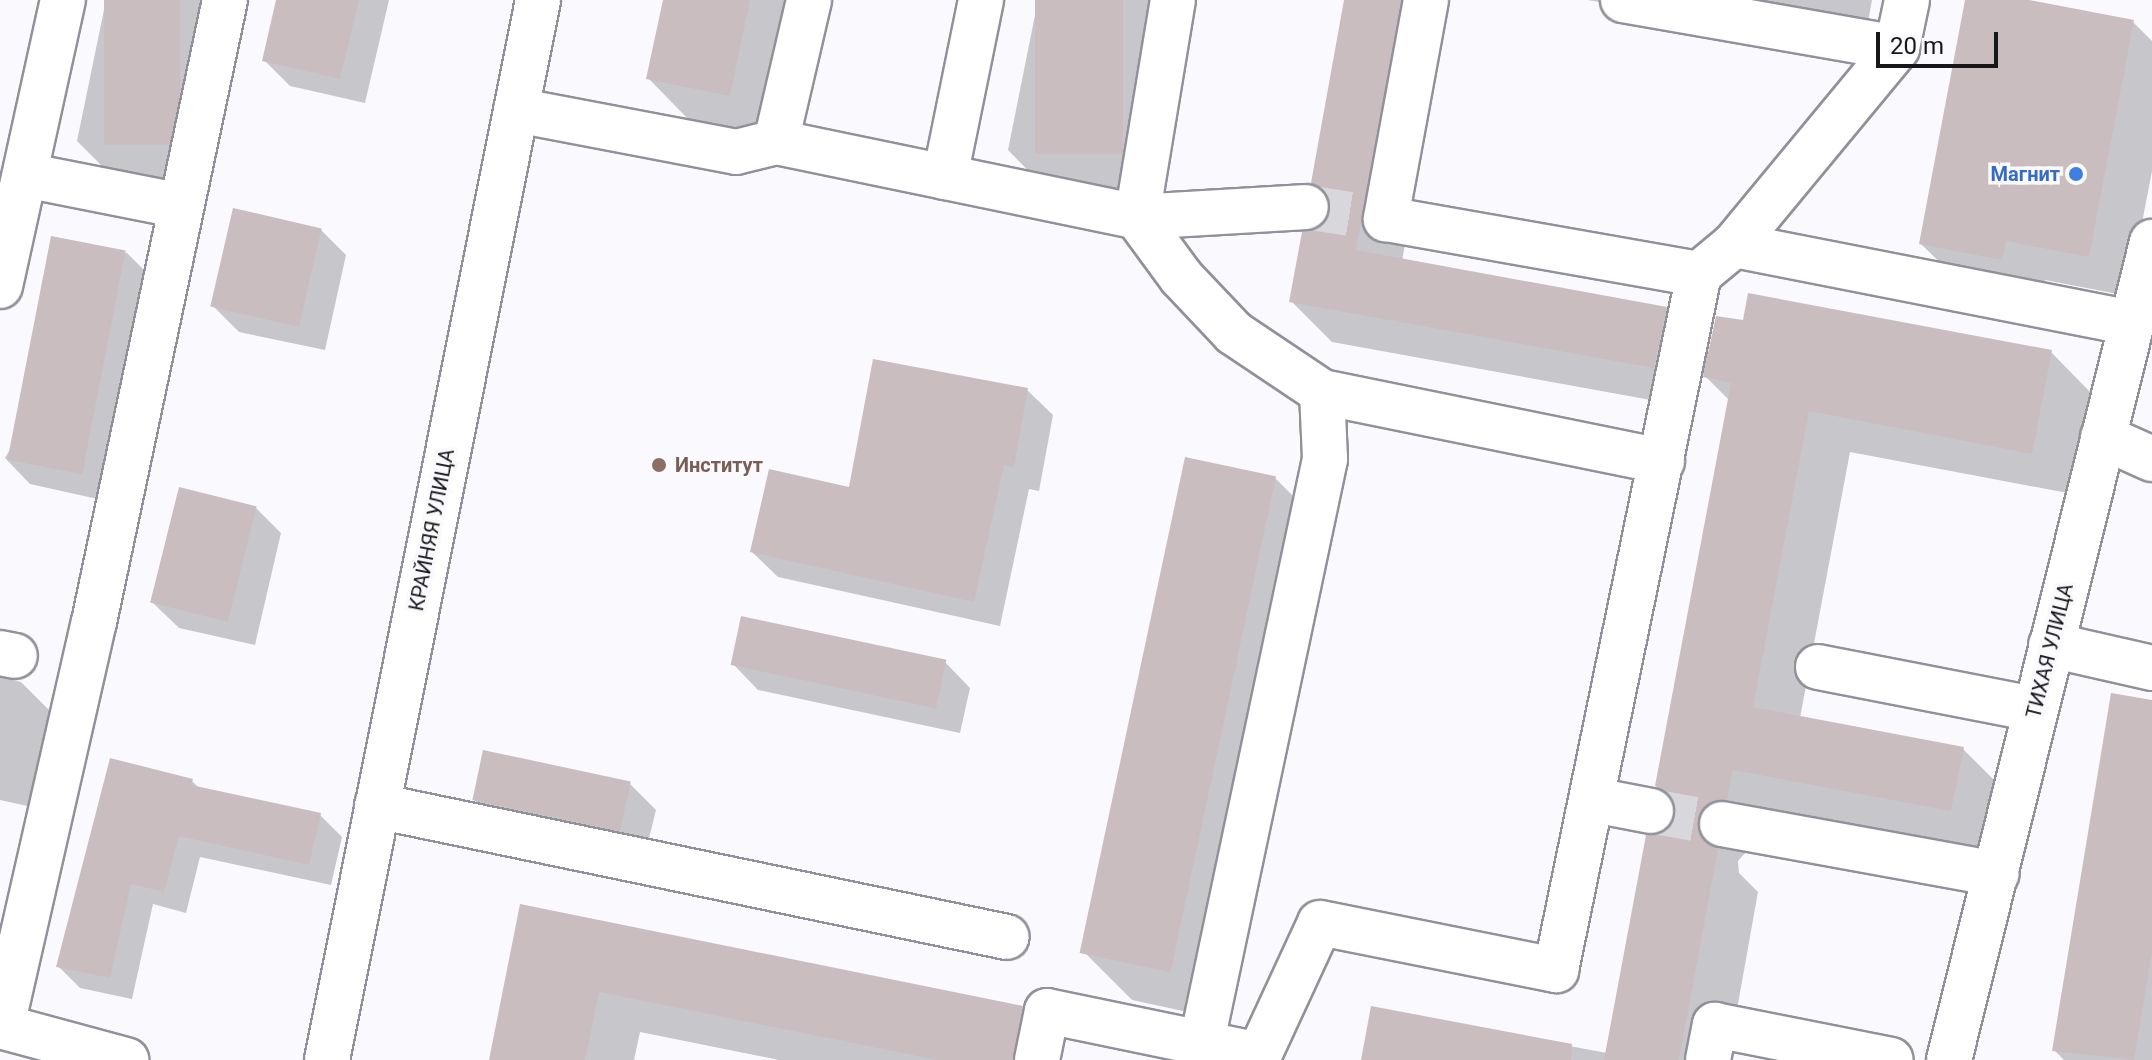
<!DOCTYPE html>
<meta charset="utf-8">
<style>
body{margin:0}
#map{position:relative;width:2152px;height:1060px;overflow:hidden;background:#f9f9fe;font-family:Roboto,sans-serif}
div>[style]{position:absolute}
.shadow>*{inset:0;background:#0003}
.building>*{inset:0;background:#c9bdc0;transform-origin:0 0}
.minor-tunnel>*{height:44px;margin-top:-22px;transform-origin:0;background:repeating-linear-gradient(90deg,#d7d7dc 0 44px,transparent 0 66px)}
.roads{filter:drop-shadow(2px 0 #90919a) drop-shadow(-2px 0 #90919a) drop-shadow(0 2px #90919a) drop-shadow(0 -2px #90919a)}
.minor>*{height:44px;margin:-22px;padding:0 22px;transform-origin:22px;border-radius:22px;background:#fff}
.dots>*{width:22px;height:22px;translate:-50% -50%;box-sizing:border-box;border:4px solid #f9f9fe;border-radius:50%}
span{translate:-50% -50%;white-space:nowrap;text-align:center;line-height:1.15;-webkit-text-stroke:7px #f9f9fe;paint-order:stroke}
.shop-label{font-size:20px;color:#366cbe;font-weight:700}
.right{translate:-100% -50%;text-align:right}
.education-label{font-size:20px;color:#785e54;font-weight:700}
.left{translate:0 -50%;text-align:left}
.street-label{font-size:20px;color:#17171a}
.scale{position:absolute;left:1876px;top:32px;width:122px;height:36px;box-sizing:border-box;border:4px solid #17171a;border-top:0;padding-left:10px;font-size:24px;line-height:28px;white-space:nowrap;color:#17171a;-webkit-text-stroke:6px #f9f9fe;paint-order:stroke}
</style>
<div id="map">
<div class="shadow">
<i style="clip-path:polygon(106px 0,210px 0,171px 181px,102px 166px,77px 141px)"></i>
<i style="clip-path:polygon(278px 0,389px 0,365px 103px,290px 86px,264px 60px)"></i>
<i style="clip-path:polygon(665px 0,807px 0,778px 143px,696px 127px,648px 78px)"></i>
<i style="clip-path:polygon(1038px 0,1180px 0,1137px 214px,1056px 199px,1008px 150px)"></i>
<i style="clip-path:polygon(1346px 0,1450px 0,1402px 261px,1666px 308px,1710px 353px,2051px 352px,2092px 394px,2073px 494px,1850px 452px,1800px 718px,1963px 749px,2004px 790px,1992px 851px,1774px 810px,1768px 840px,1755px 842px,1738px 861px,1739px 873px,1758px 892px,1728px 1060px,1363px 1060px,1373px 1009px,1607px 1053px,1678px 815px,1657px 786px,1729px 400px,1702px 373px,1695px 408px,1332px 342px,1291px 301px,1333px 206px,1313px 182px)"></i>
<i style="clip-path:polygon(1588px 0,1872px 0,1863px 50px)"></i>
<i style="clip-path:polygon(1967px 0,2018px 0,2133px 22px,2152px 41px,2152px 171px,2128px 296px,2045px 280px,2041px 299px,1961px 283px,1921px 244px)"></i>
<i style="clip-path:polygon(321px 230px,346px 255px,325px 350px,239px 332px,213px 306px)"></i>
<i style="clip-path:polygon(126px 252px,151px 277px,102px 500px,30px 484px,5px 458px)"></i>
<i style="clip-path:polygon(1027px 390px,1053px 415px,1039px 491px,1029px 489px,1000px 626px,778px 577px,752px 552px)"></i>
<i style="clip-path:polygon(1275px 478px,1323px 526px,1220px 1019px,1132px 1000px,1084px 952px)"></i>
<i style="clip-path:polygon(256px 508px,281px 533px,255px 645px,179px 628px,153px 603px)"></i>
<i style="clip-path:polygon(945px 662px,970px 688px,960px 733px,758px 690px,733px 664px)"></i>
<i style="clip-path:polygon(0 677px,21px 682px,53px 714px,32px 807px,0 800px)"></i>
<i style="clip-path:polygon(2152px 702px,2152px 1060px,2064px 1060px,2054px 1050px)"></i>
<i style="clip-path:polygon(192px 781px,200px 789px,320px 815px,342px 837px,331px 885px,200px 857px,186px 913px,153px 904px,132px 999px,80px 988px,58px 966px)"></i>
<i style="clip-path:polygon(630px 784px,656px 810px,645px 855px,500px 825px,474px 800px)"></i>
<i style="clip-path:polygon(521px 906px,1022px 1008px,1063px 1049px,1061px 1060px,779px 1060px,640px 1032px,634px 1060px,491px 1060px)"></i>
</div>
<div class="building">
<i style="left:104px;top:0;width:76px;height:145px"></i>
<i style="clip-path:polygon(276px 0,359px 0,340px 79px,262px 61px)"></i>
<i style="clip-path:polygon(663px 0,750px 0,730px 96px,646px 79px)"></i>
<i style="left:1035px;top:0;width:88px;height:154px"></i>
<i style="clip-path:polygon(1344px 0,1401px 0,1356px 250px,1667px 307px,1654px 368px,1289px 302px,1302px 232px,1320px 227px,1331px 206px,1326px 193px,1311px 183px)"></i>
<i style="clip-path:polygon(1965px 0,2029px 0,2134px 20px,2089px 257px,2006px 241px,2002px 260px,1919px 244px)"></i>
<i style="left:233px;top:208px;width:91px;height:101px;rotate:13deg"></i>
<i style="left:51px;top:236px;width:76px;height:228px;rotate:11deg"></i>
<i style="clip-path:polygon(1748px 293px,2052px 350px,2032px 454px,1809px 411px,1753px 707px,1964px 747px,1951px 811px,1733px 770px,1727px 800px,1713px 801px,1698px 819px,1699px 833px,1718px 849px,1679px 1060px,1604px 1060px,1646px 835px,1669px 828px,1676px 815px,1668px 793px,1655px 786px,1731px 383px,1703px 377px,1716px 316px,1743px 320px)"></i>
<i style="clip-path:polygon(873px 359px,1028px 388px,1014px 467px,1004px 465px,974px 602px,750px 552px,769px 469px,849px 487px)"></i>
<i style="left:1185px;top:457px;width:93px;height:507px;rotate:12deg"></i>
<i style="left:179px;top:487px;width:80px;height:119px;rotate:14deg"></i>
<i style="left:741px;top:616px;width:210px;height:50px;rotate:12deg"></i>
<i style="clip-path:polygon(2111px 693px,2152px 700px,2152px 953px,2134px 1060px,2052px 1051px)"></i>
<i style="left:483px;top:750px;width:151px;height:51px;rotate:12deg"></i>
<i style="clip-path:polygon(110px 758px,193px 779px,191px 785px,321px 813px,309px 865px,179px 836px,164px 892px,131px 884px,110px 978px,56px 967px)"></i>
<i style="clip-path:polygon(520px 904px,1023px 1006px,1013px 1060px,937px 1060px,599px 992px,585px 1060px,489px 1060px)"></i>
<i style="clip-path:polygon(1371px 1006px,1572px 1044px,1571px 1060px,1361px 1060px)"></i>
</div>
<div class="minor-tunnel">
<i style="left:1306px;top:207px;width:57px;rotate:9.1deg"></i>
<i style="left:1651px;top:811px;width:72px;rotate:10.4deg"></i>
</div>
<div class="roads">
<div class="minor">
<i style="left:1426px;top:0;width:223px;rotate:100.4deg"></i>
<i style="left:1386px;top:219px;width:318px;rotate:10deg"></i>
<i style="left:1623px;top:0;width:278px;rotate:9.9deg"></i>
<i style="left:516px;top:110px;width:224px;rotate:10.8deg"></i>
<i style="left:736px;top:152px;width:41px;rotate:-14deg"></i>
<i style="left:776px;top:142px;width:369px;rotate:11.7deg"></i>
<i style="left:1137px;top:217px;width:220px;rotate:-80.6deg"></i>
<i style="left:776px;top:142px;width:146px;rotate:-76.9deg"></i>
<i style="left:25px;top:175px;width:159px;rotate:11.2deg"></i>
<i style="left:945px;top:177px;width:181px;rotate:-78.5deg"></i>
<i style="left:1137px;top:217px;width:74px;rotate:53.7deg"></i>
<i style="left:1181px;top:277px;width:77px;rotate:46.6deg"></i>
<i style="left:1234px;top:333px;width:106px;rotate:33.8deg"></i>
<i style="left:1322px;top:392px;width:67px;rotate:87.4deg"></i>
<i style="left:1325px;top:459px;width:614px;rotate:101.93deg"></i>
<i style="left:1137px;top:217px;width:169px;rotate:-3.4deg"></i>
<i style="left:1734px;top:245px;width:406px;rotate:11.1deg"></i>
<i style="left:0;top:286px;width:293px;rotate:-77.6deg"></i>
<i style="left:1322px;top:392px;width:347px;rotate:11.5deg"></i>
<i style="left:2103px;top:437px;width:54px;rotate:24.2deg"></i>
<i style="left:2051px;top:645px;width:104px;rotate:12.8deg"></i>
<i style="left:0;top:653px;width:15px;rotate:11deg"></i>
<i style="left:1818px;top:667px;width:220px;rotate:11deg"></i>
<i style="left:1594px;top:800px;width:58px;rotate:10.9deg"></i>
<i style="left:377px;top:806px;width:643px;rotate:11.75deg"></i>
<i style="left:1722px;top:824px;width:279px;rotate:10.3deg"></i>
<i style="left:0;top:1026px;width:131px;rotate:15.1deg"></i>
<i style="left:2px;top:1026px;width:414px;rotate:-77.2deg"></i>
<i style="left:94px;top:622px;width:636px;rotate:-78.11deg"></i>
<i style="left:327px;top:1060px;width:1081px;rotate:-78.74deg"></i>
<i style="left:1037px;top:1060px;width:50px;rotate:-78.5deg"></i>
<i style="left:1047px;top:1011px;width:217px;rotate:11.7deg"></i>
<i style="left:1259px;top:1055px;width:145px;rotate:-65.2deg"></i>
<i style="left:1320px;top:923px;width:241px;rotate:11.3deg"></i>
<i style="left:1556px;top:970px;width:711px;rotate:-78.39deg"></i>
<i style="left:1699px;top:274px;width:45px;rotate:-39.6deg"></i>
<i style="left:1734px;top:245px;width:256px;rotate:-50.4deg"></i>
<i style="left:1897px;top:48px;width:49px;rotate:-78.2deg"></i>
<i style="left:1708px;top:1060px;width:36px;rotate:-79deg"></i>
<i style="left:1715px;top:1025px;width:179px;rotate:11.2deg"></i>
<i style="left:1949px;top:1060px;width:843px;rotate:-76.06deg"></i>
</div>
</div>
<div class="dots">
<i style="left:2076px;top:174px;background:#3f7fe0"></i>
<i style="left:659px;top:465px;background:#8d6e63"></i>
</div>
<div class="shop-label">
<span class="right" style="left:2060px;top:174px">Магнит</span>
</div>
<div class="education-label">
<span class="left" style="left:675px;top:465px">Институт</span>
</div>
<div class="street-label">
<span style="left:432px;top:530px;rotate:-79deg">КРАЙНЯЯ УЛИЦА</span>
<span style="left:2050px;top:651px;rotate:-76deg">ТИХАЯ УЛИЦА</span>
</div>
<div class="scale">20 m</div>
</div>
